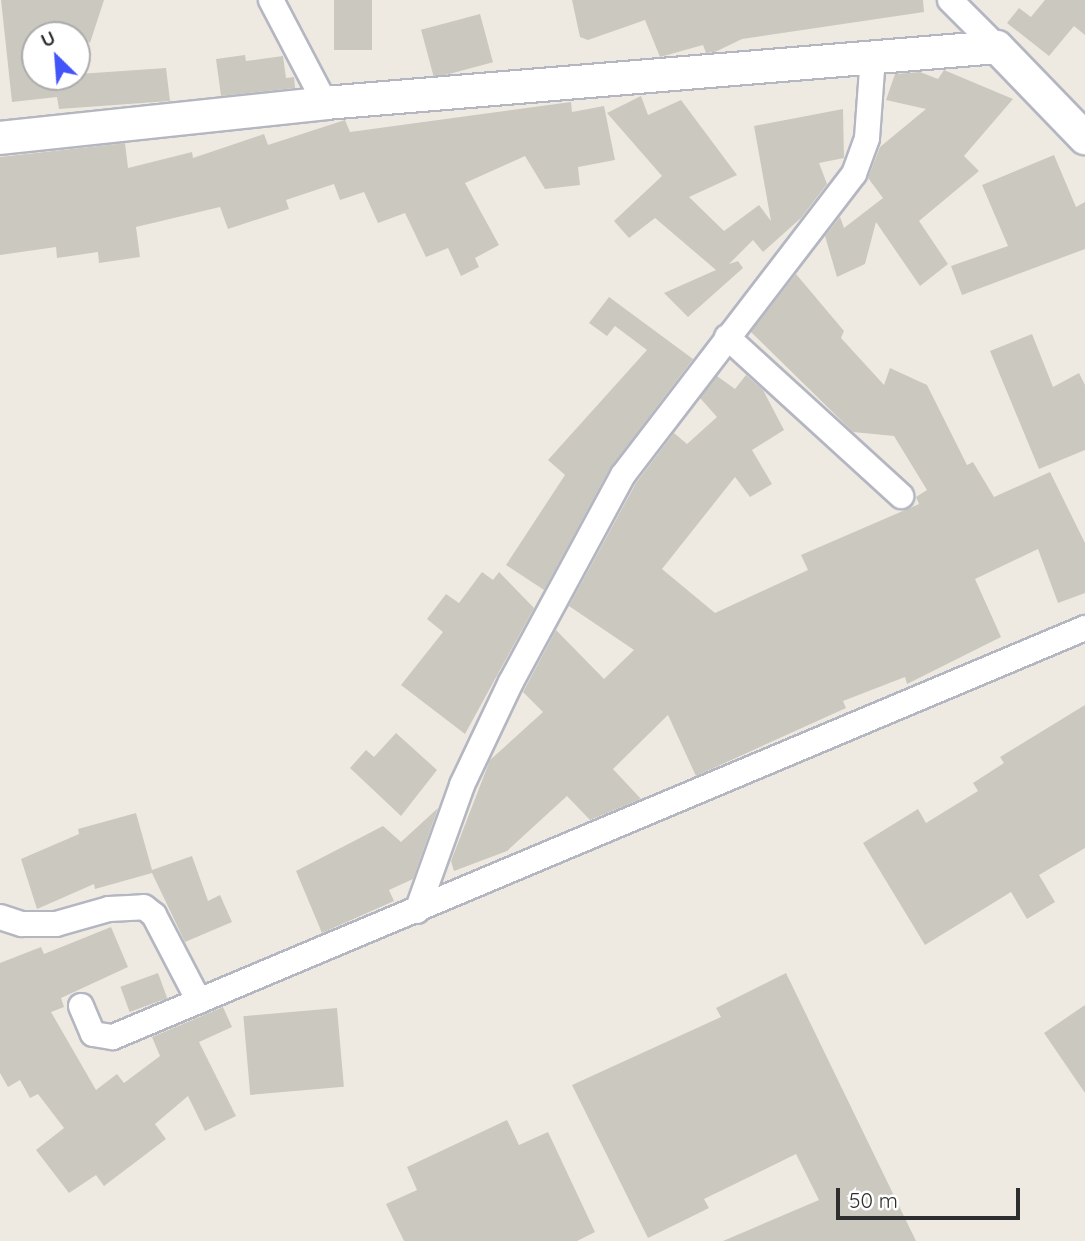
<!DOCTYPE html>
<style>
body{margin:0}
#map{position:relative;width:1085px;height:1241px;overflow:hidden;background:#efeae1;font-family:Quicksand,sans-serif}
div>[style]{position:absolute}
.building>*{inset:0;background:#cbc8bf;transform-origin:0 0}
.roads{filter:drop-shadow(2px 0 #b4b6c1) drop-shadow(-2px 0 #b4b6c1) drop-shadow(0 2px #b4b6c1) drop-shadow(0 -2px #b4b6c1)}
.minor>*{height:24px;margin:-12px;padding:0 12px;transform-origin:12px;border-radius:12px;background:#fff}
.tertiary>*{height:32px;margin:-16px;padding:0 16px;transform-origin:16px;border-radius:16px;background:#fff}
span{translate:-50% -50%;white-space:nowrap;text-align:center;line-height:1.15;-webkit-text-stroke:6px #fff;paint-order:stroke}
.north{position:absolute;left:21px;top:21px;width:70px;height:70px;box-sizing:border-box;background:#fff;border:2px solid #ababab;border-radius:50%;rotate:335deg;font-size:19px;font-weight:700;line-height:28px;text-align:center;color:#2e2e2e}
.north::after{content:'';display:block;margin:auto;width:24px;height:32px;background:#4355f9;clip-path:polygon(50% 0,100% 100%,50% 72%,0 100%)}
.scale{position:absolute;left:836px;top:1188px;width:184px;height:32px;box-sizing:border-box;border:4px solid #2e2e2e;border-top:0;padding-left:9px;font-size:21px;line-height:24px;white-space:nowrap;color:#2e2e2e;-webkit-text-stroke:5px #fff;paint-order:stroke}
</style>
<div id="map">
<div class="building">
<i style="clip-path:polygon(1px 0,104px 0,90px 43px,77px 35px,35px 35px,35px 77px,166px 68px,170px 101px,59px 109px,57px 97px,12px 102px)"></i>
<i style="left:334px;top:0;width:38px;height:50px"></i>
<i style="clip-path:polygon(572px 0,923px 0,924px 12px,742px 39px,715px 52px,706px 53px,703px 45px,660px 57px,645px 20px,588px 40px,580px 37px)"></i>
<i style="clip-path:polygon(1045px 0,1085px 0,1085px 35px,1074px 26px,1049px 56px,1007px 23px,1019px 8px,1031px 17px)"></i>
<i style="left:480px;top:14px;width:50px;height:61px;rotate:75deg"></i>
<i style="clip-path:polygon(245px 55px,246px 61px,283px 56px,286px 78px,294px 77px,295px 88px,221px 96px,216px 59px)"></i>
<i style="clip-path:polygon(944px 70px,1013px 99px,964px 156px,979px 171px,919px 221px,948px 264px,920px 286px,876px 222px,865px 264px,837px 277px,825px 236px,840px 217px,844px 228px,883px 198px,868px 178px,880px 147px,926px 109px,886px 100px,895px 74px,920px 72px,938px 79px)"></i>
<i style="clip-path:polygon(641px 96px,648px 115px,681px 100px,737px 175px,689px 197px,724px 231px,759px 205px,771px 221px,754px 126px,843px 109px,844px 158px,819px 163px,827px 184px,801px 218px,763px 252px,753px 240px,729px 264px,738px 261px,743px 268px,688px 317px,664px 293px,716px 270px,655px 218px,629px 238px,614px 221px,662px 176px,607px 113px)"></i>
<i style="clip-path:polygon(571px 102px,572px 112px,604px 106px,615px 160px,578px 167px,580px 185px,545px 189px,525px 156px,465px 183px,499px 245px,475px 258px,479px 267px,461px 276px,448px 248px,426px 257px,405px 213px,378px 223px,364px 192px,340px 200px,334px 184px,286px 200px,289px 209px,228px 229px,220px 207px,136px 227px,140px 257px,99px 263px,98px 252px,57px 258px,56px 247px,0 255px,0 157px,125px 143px,128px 168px,192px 152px,193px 158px,264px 134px,268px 145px,345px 120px,350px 132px)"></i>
<i style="clip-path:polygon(1054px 155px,1076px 207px,1085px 202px,1085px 249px,962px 295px,951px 266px,1008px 246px,982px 185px)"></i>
<i style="clip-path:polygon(796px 274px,844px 331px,841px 338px,884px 385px,890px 368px,927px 385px,967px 465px,973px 462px,994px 497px,1050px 472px,1085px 543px,1085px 593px,1058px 603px,1038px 549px,975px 579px,1001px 637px,907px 684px,905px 677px,843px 701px,846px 708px,696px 776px,668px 715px,613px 769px,641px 799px,590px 820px,567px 796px,507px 851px,454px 871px,451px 861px,490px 760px,543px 712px,523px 692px,556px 630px,604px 679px,634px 650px,569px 606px,636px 483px,674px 433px,687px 444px,717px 417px,700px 398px,717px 376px,735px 389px,746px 375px,763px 390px,784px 430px,752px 450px,772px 484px,750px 497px,735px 477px,662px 569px,715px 613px,808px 570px,801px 555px,919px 504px,916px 497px,927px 490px,894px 436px,853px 432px,751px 332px)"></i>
<i style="clip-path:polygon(609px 297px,693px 359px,610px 468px,544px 590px,506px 565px,565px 475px,548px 460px,647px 350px,615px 326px,607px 336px,589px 323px)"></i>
<i style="clip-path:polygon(1032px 334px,1053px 387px,1079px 373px,1085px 385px,1085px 450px,1039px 469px,990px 351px)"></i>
<i style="clip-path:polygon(482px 572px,493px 580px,499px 572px,534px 608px,465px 734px,401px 685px,443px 632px,427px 619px,446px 594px,459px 603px)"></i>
<i style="clip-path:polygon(1085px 705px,1085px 848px,1039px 875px,1055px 902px,1027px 919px,1011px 892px,925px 945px,863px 843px,918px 809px,926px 823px,978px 791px,973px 783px,1004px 763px,1000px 757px)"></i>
<i style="clip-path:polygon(396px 733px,437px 770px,401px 816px,350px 768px,366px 750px,374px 757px)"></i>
<i style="clip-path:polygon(438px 808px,413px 879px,389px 890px,394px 901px,322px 933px,296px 871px,383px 826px,401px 842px)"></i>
<i style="clip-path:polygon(136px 813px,152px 870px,192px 856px,208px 901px,220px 895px,232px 922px,185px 942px,152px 873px,95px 889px,94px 884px,37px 909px,21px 859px,79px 834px,78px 829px)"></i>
<i style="clip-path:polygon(111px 927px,128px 967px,61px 998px,64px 1007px,51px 1012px,96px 1090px,117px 1074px,124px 1083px,160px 1056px,152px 1037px,223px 1007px,232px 1027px,199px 1042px,236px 1116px,205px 1131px,188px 1096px,155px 1124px,166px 1139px,104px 1186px,96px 1175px,69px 1193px,36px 1150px,64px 1128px,38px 1094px,30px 1098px,20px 1080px,8px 1087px,0 1073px,0 963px,41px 947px,44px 954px)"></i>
<i style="left:158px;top:973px;width:27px;height:40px;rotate:70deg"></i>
<i style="clip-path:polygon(786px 973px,916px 1241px,723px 1241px,819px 1200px,796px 1154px,704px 1199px,709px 1208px,648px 1238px,572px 1085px,721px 1017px,716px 1008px)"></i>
<i style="clip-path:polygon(1085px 1005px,1085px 1093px,1044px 1033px)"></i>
<i style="left:337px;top:1008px;width:79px;height:94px;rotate:85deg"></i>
<i style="clip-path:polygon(507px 1120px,519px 1145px,548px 1132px,595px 1232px,577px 1241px,404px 1241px,386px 1204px,417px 1190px,407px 1167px)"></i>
</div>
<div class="roads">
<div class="minor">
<i style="left:271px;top:0;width:116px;rotate:62.3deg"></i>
<i style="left:950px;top:0;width:66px;rotate:45deg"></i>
<i style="left:727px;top:337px;width:236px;rotate:42.4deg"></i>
<i style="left:417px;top:911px;width:134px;rotate:-70.3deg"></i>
<i style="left:462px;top:785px;width:114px;rotate:-64.6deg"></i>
<i style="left:511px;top:682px;width:235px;rotate:-61.6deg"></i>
<i style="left:623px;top:475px;width:379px;rotate:-52.5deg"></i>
<i style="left:854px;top:174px;width:38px;rotate:-70deg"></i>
<i style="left:867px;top:138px;width:81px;rotate:-85.8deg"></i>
<i style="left:0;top:917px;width:23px;rotate:18deg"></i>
<i style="left:22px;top:924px;width:34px"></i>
<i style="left:56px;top:924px;width:55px;rotate:-15.8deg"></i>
<i style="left:109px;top:909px;width:35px;rotate:-3deg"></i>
<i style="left:144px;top:907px;width:13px;rotate:39deg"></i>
<i style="left:154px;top:915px;width:97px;rotate:62.4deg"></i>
<i style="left:81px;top:1006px;width:30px;rotate:67deg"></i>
<i style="left:93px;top:1034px;width:20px;rotate:9deg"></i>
<i style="left:113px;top:1037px;width:1055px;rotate:-22.82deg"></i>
</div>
<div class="tertiary">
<i style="left:0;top:138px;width:327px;rotate:-6.1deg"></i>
<i style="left:325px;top:103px;width:674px;rotate:-4.76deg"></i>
<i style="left:997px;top:47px;width:127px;rotate:46deg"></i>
</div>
</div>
<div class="north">U</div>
<div class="scale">50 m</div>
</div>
